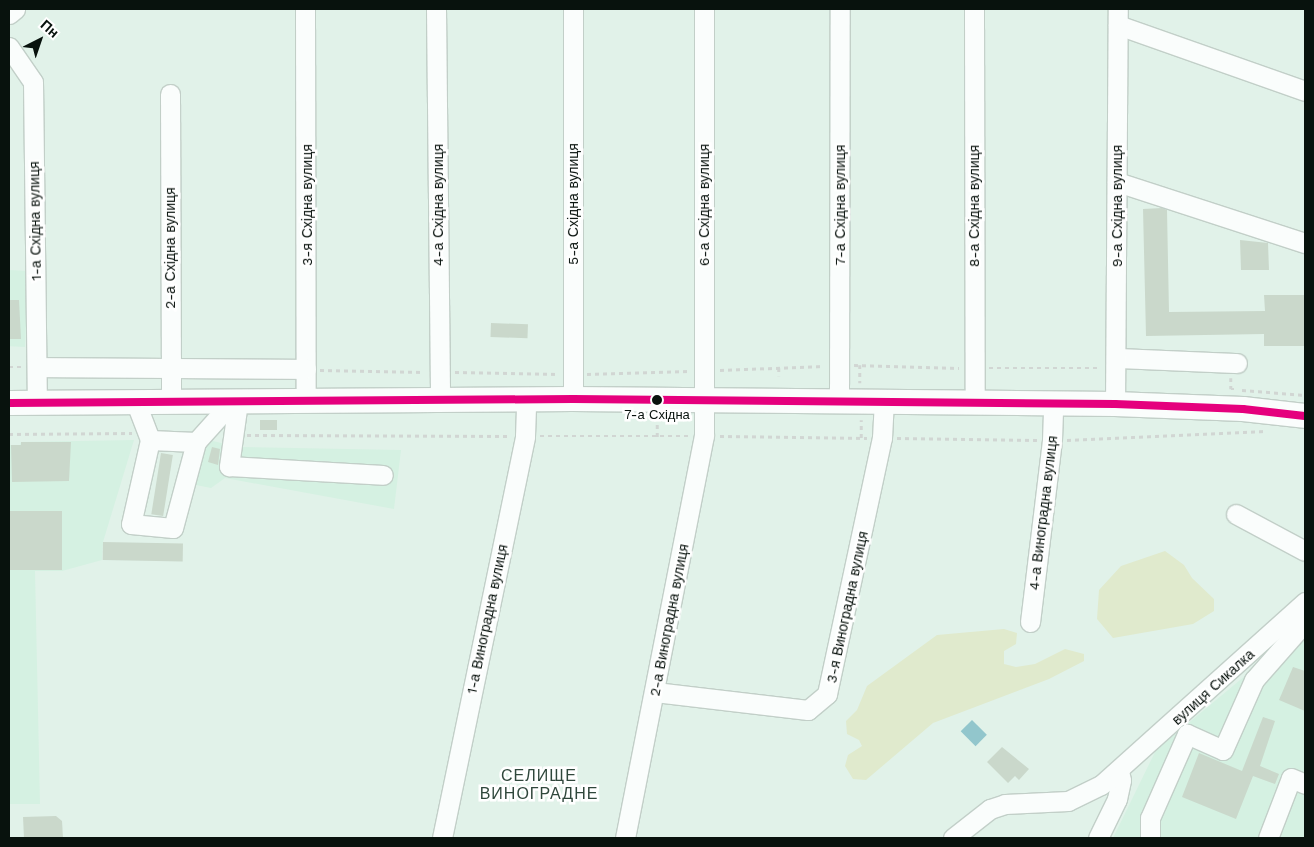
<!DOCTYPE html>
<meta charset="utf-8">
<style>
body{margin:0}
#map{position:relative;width:1314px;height:847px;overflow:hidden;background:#e1f2e9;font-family:"Work Sans",sans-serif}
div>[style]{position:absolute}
.built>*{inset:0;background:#d5f1e2;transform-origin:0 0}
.green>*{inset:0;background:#e0eacd}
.water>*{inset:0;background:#92c6cc;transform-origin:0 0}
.building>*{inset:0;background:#cad8cb;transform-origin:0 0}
.path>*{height:2.5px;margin-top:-1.25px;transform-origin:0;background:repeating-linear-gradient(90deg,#d1d6d3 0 4px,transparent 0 8px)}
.roads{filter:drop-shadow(1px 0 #c2cfc8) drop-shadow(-1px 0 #c2cfc8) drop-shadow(0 1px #c2cfc8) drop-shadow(0 -1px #c2cfc8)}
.minor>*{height:19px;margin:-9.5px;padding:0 9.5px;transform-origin:9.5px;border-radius:9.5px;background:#fafdfc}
.major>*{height:24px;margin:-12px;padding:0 12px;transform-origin:12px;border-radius:12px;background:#fafdfc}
.bus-1>*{height:8px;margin:-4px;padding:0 4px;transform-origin:4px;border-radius:4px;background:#e5007d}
.dots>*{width:14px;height:14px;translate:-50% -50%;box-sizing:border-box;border:2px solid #fff;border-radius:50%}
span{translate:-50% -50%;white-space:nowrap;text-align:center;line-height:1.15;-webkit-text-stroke:5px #fff;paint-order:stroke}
.bus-label{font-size:13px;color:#08120d}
.street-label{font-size:14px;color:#08120d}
.quarter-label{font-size:16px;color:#2f473b;letter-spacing:1px}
.frame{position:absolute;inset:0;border:10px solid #08120d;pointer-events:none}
.north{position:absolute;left:15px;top:15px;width:50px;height:50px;-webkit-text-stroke:4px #fff;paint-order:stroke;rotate:41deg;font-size:14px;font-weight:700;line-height:20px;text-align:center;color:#08120d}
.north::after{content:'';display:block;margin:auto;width:18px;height:22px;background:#08120d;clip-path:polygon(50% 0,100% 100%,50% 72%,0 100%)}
</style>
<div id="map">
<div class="built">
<i style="left:9px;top:270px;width:20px;height:76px;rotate:3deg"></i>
<i style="clip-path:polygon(204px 439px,239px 447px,401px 450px,394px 509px,225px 478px,211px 488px,196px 485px)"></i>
<i style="clip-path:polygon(134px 440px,103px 542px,102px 560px,62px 571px,35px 571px,40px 804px,9px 804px,9px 445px,20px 445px,21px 442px)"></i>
<i style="clip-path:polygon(1305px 626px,1305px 838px,1113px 838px,1156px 750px)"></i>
</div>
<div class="green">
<i style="clip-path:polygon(1165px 551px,1184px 565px,1192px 578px,1214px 599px,1214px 611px,1193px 624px,1113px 638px,1097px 619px,1099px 590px,1121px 566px)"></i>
<i style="clip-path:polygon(1004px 629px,1017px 633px,1016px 644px,1004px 651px,1004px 664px,1016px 667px,1035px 664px,1065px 649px,1084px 654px,1084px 661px,1049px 679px,933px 723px,866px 780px,853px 779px,845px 766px,848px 755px,862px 746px,859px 740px,847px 734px,846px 721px,857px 710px,867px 686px,937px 635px)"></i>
</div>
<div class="water">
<i style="left:972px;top:720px;width:21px;height:16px;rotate:45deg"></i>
</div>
<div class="building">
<i style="clip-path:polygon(1162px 208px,1167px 210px,1169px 312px,1265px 311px,1264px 295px,1305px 295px,1305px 346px,1264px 346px,1264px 334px,1146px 336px,1143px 209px)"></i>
<i style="clip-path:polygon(1240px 240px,1268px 243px,1269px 270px,1241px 270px)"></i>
<i style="clip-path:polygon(9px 300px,19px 300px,21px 339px,9px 339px)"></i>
<i style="left:491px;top:323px;width:37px;height:14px;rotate:2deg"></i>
<i style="left:260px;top:420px;width:17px;height:10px"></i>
<i style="clip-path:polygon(21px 442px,71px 442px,69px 481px,12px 482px,11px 445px,21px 445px)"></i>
<i style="clip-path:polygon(212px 447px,220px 449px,218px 465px,208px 462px)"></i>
<i style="left:161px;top:453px;width:12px;height:62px;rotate:9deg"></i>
<i style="left:9px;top:511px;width:53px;height:59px"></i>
<i style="left:103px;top:542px;width:80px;height:18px;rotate:1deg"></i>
<i style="clip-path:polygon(1293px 667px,1305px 671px,1305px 711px,1279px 700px)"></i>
<i style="clip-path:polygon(1263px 717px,1275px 721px,1260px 766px,1279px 774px,1275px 784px,1253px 776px,1236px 819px,1182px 797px,1199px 753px,1242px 771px)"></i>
<i style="clip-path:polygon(1002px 747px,1029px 769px,1019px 780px,1015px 776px,1008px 783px,987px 762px)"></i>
<i style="clip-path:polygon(56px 816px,62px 821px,63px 838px,24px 838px,23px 817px)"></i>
</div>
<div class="path">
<i style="left:854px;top:365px;width:105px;rotate:1.6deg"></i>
<i style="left:860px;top:365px;width:18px;rotate:90deg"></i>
<i style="left:9px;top:367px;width:13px"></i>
<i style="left:779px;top:368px;width:8px;rotate:90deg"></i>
<i style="left:989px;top:368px;width:112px"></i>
<i style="left:320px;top:370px;width:104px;rotate:1.1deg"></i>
<i style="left:720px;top:370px;width:104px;rotate:-2.2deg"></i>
<i style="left:455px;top:372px;width:104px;rotate:1.1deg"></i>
<i style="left:587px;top:374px;width:102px;rotate:-1.7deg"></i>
<i style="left:1231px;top:378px;width:11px;rotate:90deg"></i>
<i style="left:1231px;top:389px;width:3px"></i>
<i style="left:1242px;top:390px;width:63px;rotate:4.5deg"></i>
<i style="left:9px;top:434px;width:123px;rotate:-0.5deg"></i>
<i style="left:247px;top:435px;width:262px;rotate:0.2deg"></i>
<i style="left:540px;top:436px;width:149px"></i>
<i style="left:720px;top:436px;width:147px;rotate:0.8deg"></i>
<i style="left:657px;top:437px;width:14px;rotate:-90deg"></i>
<i style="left:861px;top:438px;width:18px;rotate:-90deg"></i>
<i style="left:897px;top:438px;width:140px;rotate:0.8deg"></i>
<i style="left:1067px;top:440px;width:199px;rotate:-2.6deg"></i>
</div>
<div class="roads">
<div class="minor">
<i style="left:305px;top:9px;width:392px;rotate:89.9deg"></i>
<i style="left:436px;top:9px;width:392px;rotate:89.4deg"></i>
<i style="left:974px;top:9px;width:394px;rotate:89.9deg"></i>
<i style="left:9px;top:14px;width:8px;rotate:-40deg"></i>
<i style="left:1118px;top:25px;width:198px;rotate:19.4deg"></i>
<i style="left:9px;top:47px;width:42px;rotate:55.6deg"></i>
<i style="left:33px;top:82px;width:321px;rotate:89.3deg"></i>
<i style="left:170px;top:94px;width:308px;rotate:89.8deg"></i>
<i style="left:1117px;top:182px;width:198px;rotate:18deg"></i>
<i style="left:1116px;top:358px;width:121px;rotate:2.4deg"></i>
<i style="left:38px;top:367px;width:268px;rotate:0.4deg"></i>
<i style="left:573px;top:399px;width:390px;rotate:-90deg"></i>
<i style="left:238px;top:402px;width:65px;rotate:98deg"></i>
<i style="left:229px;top:466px;width:154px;rotate:3.3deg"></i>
<i style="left:839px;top:402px;width:393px;rotate:-89.9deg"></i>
<i style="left:136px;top:403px;width:40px;rotate:69deg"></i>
<i style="left:150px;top:440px;width:46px;rotate:2.5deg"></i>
<i style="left:196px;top:442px;width:54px;rotate:-48deg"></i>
<i style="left:1115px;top:404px;width:395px;rotate:-89.6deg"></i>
<i style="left:150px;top:440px;width:86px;rotate:102.7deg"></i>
<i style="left:131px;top:524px;width:42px;rotate:5.4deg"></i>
<i style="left:173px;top:528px;width:89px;rotate:-75deg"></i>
<i style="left:1236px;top:514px;width:78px;rotate:28.2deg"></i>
<i style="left:1030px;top:622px;width:183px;rotate:-83.1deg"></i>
<i style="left:1052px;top:440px;width:36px;rotate:-88deg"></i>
<i style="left:655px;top:692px;width:154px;rotate:6.7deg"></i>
<i style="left:808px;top:710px;width:25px;rotate:-40deg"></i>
<i style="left:827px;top:694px;width:262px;rotate:-77.9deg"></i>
<i style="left:882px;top:438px;width:36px;rotate:-87deg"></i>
<i style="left:442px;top:838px;width:410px;rotate:-78.3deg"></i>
<i style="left:525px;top:436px;width:36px;rotate:-88deg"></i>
<i style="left:625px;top:838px;width:410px;rotate:-78.9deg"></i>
<i style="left:704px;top:436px;width:427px;rotate:-90deg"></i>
<i style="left:953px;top:838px;width:47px;rotate:-38.1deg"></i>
<i style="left:990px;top:809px;width:16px;rotate:-18deg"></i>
<i style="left:1005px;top:804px;width:63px;rotate:-2.7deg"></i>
<i style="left:1068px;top:801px;width:37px;rotate:-26deg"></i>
<i style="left:1101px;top:785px;width:274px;rotate:-41.9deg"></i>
<i style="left:1098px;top:838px;width:43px;rotate:-64deg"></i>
<i style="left:1117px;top:799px;width:19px;rotate:-78deg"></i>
<i style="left:1121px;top:780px;width:9px;rotate:-103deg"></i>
<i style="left:1150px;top:838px;width:20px;rotate:-90deg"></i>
<i style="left:1150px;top:818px;width:92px;rotate:-66.2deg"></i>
<i style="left:1187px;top:734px;width:39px;rotate:24deg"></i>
<i style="left:1223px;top:750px;width:77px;rotate:-66.1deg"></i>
<i style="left:1254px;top:680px;width:77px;rotate:-48.7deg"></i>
<i style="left:1268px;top:838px;width:64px;rotate:-69deg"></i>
<i style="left:1291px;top:778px;width:15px;rotate:23deg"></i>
</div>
<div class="major">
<i style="left:9px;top:403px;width:564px;rotate:-0.41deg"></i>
<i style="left:573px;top:399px;width:542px;rotate:0.53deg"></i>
<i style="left:1115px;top:404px;width:128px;rotate:2.2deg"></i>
<i style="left:1243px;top:409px;width:62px;rotate:6.4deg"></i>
</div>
</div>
<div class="bus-1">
<i style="left:9px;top:403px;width:564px;rotate:-0.41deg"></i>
<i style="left:573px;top:399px;width:542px;rotate:0.53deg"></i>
<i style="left:1115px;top:404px;width:128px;rotate:2.2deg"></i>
<i style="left:1243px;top:409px;width:62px;rotate:6.4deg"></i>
</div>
<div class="dots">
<i style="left:657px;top:400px;background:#08120d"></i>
</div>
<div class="bus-label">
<span style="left:657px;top:415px">7-а Східна</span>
</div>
<div class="street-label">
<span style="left:573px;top:204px;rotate:-90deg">5-а Східна вулиця</span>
<span style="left:307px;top:205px;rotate:-90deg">3-я Східна вулиця</span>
<span style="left:438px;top:205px;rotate:-90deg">4-а Східна вулиця</span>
<span style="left:704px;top:205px;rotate:-90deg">6-а Східна вулиця</span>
<span style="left:840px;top:205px;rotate:-90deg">7-а Східна вулиця</span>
<span style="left:974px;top:206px;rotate:-90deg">8-а Східна вулиця</span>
<span style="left:1117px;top:206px;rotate:-90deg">9-а Східна вулиця</span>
<span style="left:35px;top:221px;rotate:-91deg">1-а Східна вулиця</span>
<span style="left:170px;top:248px;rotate:-90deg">2-а Східна вулиця</span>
<span style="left:1043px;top:513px;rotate:-83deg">4-а Виноградна вулиця</span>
<span style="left:847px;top:607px;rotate:-78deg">3-я Виноградна вулиця</span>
<span style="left:487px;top:619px;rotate:-78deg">1-а Виноградна вулиця</span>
<span style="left:669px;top:620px;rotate:-79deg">2-а Виноградна вулиця</span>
<span style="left:1213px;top:687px;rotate:-42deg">вулиця Сикалка</span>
</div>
<div class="quarter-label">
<span style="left:539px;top:785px">СЕЛИЩЕ<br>ВИНОГРАДНЕ</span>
</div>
<div class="frame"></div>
<div class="north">Пн</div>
</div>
